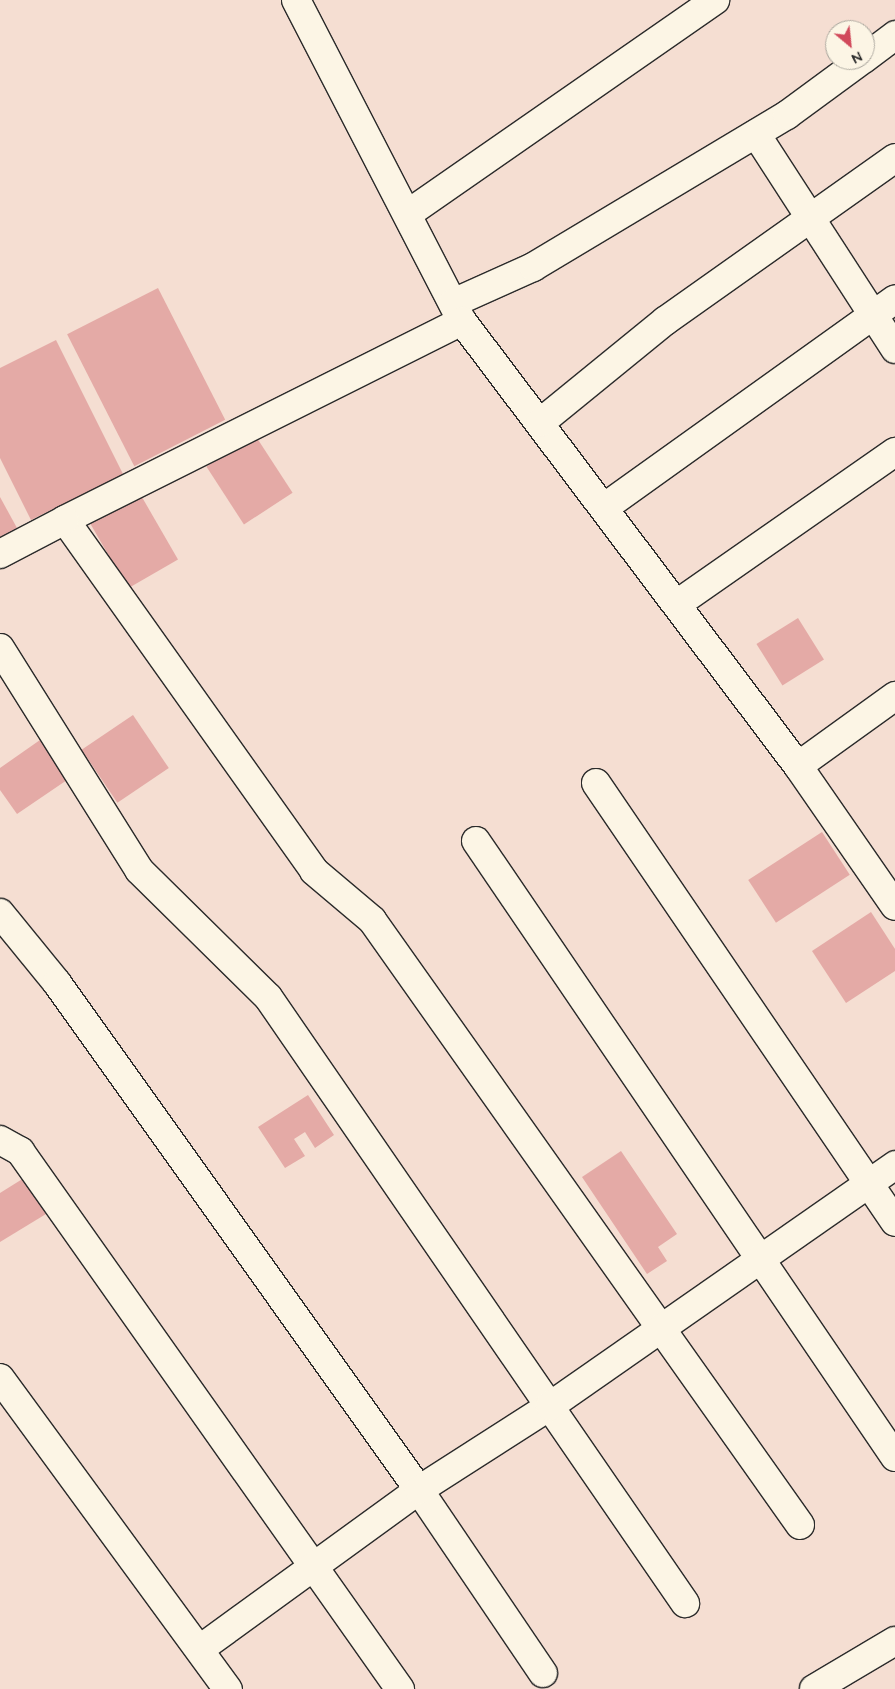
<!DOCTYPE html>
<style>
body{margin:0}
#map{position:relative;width:895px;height:1689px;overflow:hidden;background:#f5ded2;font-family:"Architects Daughter",sans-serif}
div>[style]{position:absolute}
.building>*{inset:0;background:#e4aaa6;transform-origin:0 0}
.roads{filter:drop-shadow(1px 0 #2b2b2b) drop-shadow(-1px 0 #2b2b2b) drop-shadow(0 1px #2b2b2b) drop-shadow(0 -1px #2b2b2b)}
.minor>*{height:28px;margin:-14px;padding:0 14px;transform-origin:14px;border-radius:14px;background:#fcf5e5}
span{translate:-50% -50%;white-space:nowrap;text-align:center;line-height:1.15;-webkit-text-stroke:5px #fcf5e5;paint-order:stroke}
.north{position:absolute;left:825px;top:20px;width:50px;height:50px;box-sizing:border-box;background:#fcf5e5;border:1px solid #a8a49b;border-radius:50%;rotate:152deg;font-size:14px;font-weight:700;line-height:20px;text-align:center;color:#2b2b2b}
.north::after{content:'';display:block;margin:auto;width:18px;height:22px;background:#d1495b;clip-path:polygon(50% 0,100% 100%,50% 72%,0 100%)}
</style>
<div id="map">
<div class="building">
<i style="left:158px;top:288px;width:148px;height:102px;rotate:63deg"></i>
<i style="clip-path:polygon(56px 340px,123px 474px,31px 520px,0 458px,0 368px)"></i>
<i style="left:255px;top:435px;width:69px;height:58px;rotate:57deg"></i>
<i style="left:139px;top:492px;width:78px;height:58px;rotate:60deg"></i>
<i style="clip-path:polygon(0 497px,17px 528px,0 537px)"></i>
<i style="left:798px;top:618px;width:49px;height:49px;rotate:58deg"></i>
<i style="left:133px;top:715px;width:64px;height:62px;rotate:56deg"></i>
<i style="clip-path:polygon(40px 740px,67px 780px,17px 814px,0 790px,0 768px)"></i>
<i style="left:822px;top:832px;width:51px;height:88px;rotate:57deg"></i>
<i style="clip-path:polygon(871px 912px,895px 949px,895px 971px,846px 1003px,812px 951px)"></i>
<i style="clip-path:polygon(308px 1095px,334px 1135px,315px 1148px,305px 1132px,294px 1139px,305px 1156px,285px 1168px,258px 1127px)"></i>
<i style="clip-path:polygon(621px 1151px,677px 1234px,658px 1247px,667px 1261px,647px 1274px,582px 1177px)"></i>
<i style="clip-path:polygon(24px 1178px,46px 1214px,0 1242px,0 1193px)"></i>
</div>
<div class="roads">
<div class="minor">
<i style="left:296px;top:0;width:361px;rotate:62.7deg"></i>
<i style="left:462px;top:321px;width:558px;rotate:52.95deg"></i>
<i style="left:798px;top:766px;width:170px;rotate:55.3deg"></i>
<i style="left:865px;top:58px;width:38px;rotate:-37deg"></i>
<i style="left:756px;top:134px;width:256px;rotate:57.1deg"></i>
<i style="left:409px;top:213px;width:373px;rotate:-34.8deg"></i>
<i style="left:453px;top:303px;width:88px;rotate:-24.2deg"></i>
<i style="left:533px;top:267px;width:296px;rotate:-30.9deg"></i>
<i style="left:787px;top:115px;width:93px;rotate:-36.3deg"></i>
<i style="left:462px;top:321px;width:444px;rotate:153.4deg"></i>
<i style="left:65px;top:520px;width:430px;rotate:54.6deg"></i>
<i style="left:314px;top:871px;width:76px;rotate:40.2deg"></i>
<i style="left:372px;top:920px;width:741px;rotate:54.72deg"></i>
<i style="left:541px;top:422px;width:160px;rotate:-39.2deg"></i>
<i style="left:665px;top:321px;width:282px;rotate:-35.3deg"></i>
<i style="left:605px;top:507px;width:357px;rotate:-35.6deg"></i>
<i style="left:0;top:554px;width:73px;rotate:-27.6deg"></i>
<i style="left:677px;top:604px;width:266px;rotate:-34.9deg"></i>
<i style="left:0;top:648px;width:262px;rotate:57.9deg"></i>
<i style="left:139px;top:870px;width:181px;rotate:44.6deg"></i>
<i style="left:268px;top:997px;width:736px;rotate:55.47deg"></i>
<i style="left:798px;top:766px;width:120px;rotate:-35.8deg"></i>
<i style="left:596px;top:783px;width:531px;rotate:55.74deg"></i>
<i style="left:476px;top:841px;width:745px;rotate:55.78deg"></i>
<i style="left:0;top:913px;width:90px;rotate:50.8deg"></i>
<i style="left:57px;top:983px;width:623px;rotate:54.47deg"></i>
<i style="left:419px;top:1490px;width:221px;rotate:55.9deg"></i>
<i style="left:0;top:1140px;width:23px;rotate:29deg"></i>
<i style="left:20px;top:1151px;width:659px;rotate:54.77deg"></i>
<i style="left:0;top:1378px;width:386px;rotate:53.8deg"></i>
<i style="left:200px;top:1649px;width:271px;rotate:-36deg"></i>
<i style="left:419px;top:1490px;width:156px;rotate:-32.7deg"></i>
<i style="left:550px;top:1406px;width:421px;rotate:-34.9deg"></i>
<i style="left:814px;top:1689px;width:94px;rotate:-30.7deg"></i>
</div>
</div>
<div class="north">N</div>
</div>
